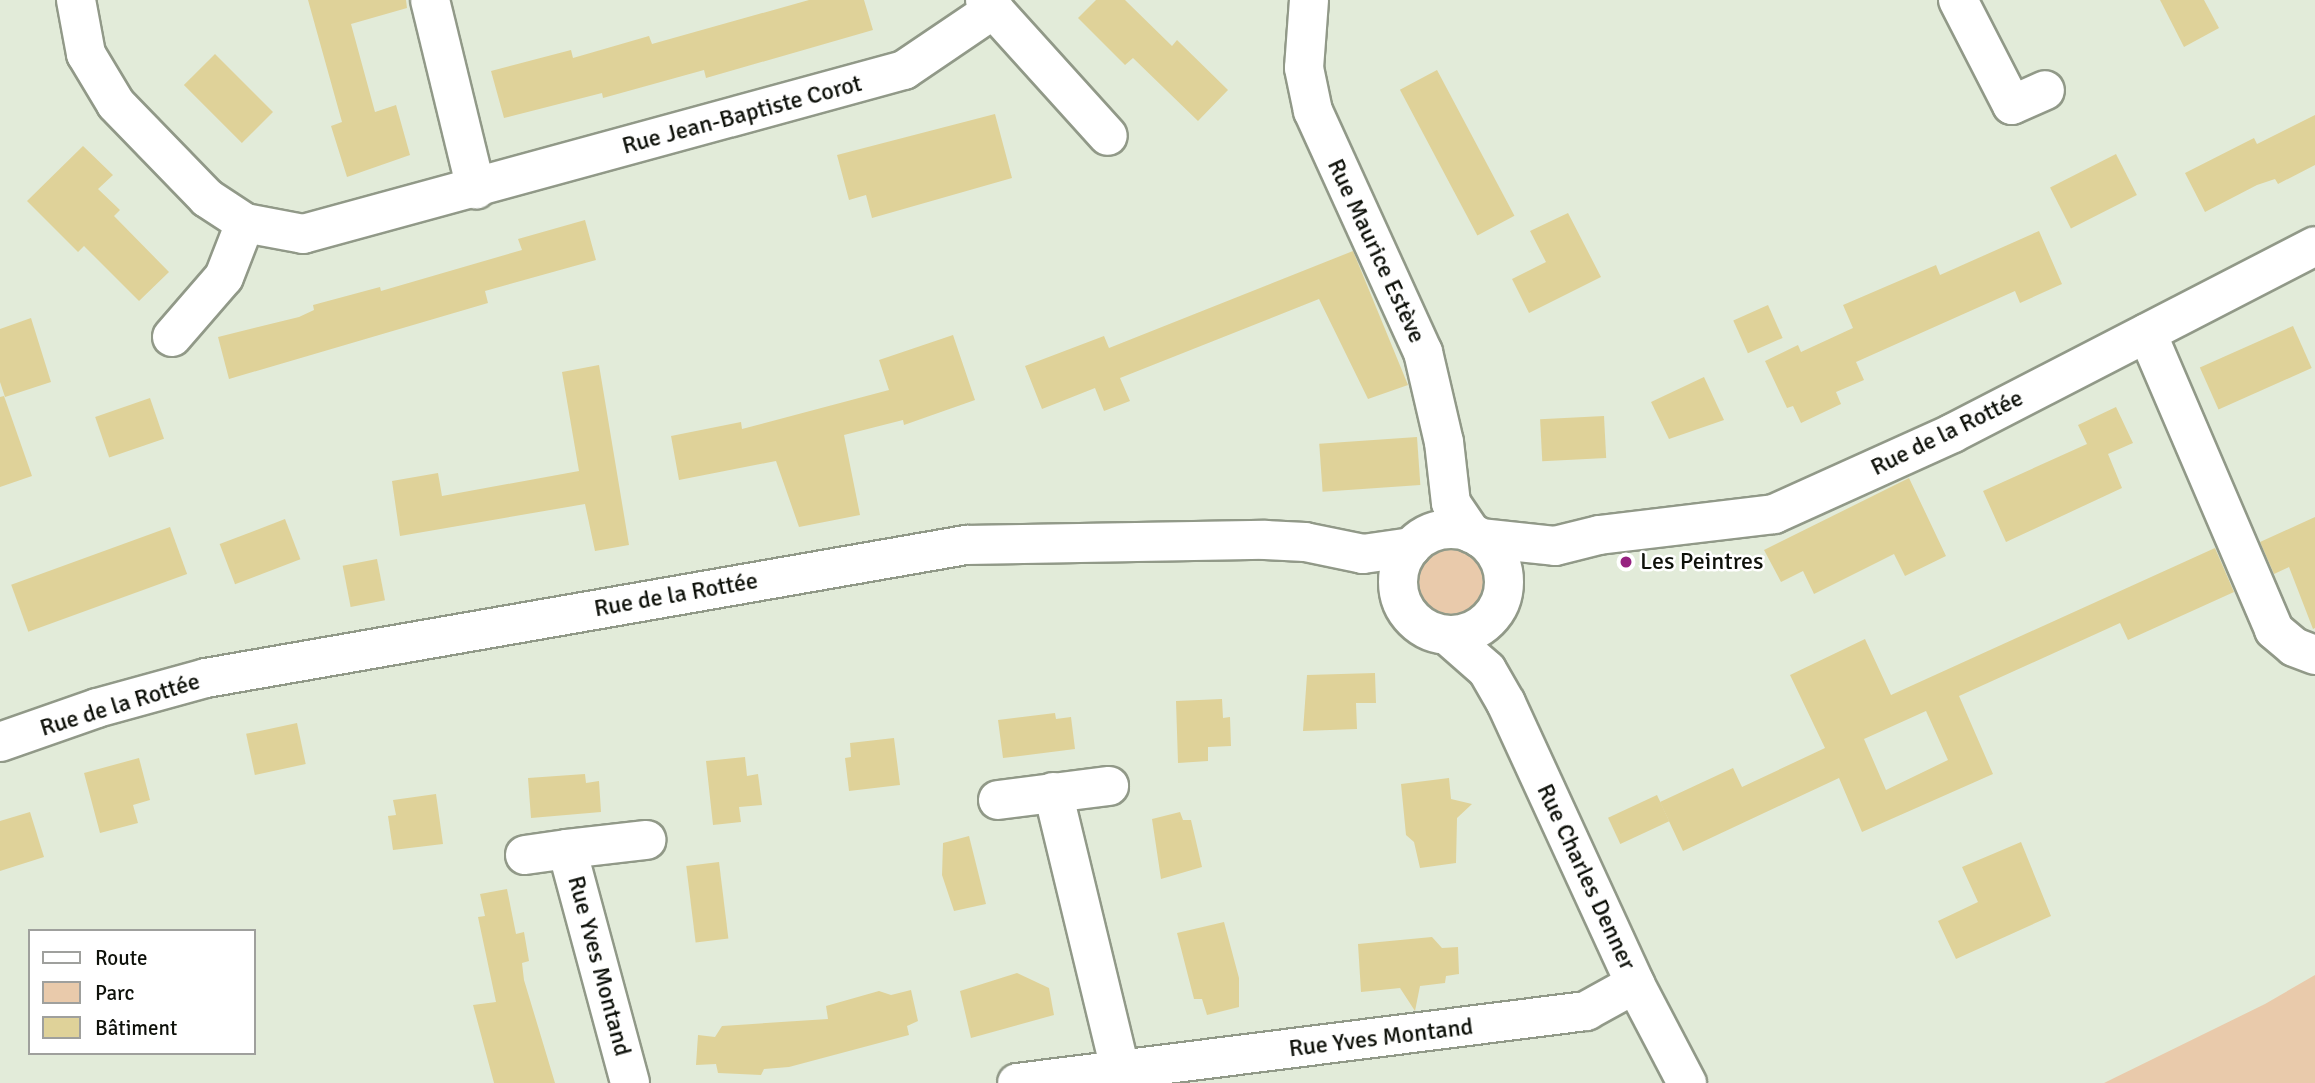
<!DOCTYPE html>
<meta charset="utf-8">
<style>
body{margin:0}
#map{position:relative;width:2315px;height:1083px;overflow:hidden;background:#e2ebd9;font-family:Signika,sans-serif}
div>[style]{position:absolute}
.green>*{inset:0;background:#e9caab}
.round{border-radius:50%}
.building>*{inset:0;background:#dfd299;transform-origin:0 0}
.roads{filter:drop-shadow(2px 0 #919988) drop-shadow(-2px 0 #919988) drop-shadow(0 2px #919988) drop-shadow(0 -2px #919988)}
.minor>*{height:38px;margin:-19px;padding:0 19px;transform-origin:19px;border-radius:19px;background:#fff}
.minor>.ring{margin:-19px;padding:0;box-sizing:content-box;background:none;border:38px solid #fff;border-radius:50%}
.dots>*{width:19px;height:19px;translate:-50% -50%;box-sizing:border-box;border:4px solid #fff;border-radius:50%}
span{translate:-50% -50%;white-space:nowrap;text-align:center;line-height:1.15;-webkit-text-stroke:5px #fff;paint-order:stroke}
.street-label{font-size:24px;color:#0e110a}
.poi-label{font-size:24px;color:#0e110a}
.left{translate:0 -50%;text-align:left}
.legend{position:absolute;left:28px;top:929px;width:228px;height:126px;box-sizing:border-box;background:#fff;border:2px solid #9fa09d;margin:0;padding:9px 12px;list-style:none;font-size:21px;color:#0e110a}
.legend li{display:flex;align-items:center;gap:14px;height:35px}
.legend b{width:35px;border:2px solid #9fa09d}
</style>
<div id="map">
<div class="green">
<i class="round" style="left:1419px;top:550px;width:64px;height:64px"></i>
<i style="clip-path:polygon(2315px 975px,2315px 1083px,2104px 1083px,2265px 1004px)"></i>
</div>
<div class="building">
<i style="clip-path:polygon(308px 0,406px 0,407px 8px,351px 24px,375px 112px,396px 105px,410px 155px,347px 177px,331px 126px,342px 122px)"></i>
<i style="clip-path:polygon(809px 0,864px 0,873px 30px,706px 78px,704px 70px,603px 98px,602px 93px,504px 118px,491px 71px,571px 50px,573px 58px,649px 36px,652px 44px)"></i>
<i style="clip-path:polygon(1096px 0,1125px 0,1172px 46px,1177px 40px,1228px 90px,1198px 121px,1133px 58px,1125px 65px,1078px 18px)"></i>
<i style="clip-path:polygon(2160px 0,2204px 0,2219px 28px,2184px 47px)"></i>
<i style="left:215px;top:54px;width:82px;height:44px;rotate:45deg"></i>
<i style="left:1437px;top:70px;width:165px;height:42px;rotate:62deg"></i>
<i style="clip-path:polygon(995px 114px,1012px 178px,872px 218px,866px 195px,849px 200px,837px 155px)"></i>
<i style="clip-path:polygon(2315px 115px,2315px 165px,2278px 184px,2275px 179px,2257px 185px,2205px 212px,2185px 173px,2254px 138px,2257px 144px)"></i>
<i style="clip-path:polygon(83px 146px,113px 175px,98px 189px,120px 210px,114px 216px,169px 272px,139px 301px,84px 246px,78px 252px,27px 201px)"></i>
<i style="left:2116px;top:154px;width:46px;height:74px;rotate:63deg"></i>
<i style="clip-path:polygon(1568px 213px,1601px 277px,1529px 313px,1512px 279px,1546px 262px,1530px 231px)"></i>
<i style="clip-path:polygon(585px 220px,596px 260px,485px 291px,488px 303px,229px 379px,218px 337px,299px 317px,314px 310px,313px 305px,380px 287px,381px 291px,522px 250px,518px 239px)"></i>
<i style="clip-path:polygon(2039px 231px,2062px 284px,2020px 303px,2015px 291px,1856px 362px,1864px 380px,1836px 392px,1841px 404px,1801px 423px,1793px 406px,1787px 408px,1765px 361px,1798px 345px,1801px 352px,1853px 328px,1843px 305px,1936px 265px,1940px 275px)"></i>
<i style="clip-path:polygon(1353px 251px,1408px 385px,1368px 399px,1319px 299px,1120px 378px,1130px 401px,1104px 411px,1095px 388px,1042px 409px,1025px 366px,1104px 336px,1109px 348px)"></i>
<i style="left:1768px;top:305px;width:36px;height:38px;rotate:66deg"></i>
<i style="clip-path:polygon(31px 318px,51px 382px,5px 397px,0 382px,0 329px)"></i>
<i style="left:2293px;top:326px;width:46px;height:102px;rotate:66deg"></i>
<i style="clip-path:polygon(953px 335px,975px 400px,904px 425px,903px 420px,844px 435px,860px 515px,799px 527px,776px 461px,679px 480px,671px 436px,741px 422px,742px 429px,889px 390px,879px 360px)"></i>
<i style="clip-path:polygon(599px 365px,629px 545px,595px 551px,585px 504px,400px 536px,392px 481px,438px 473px,442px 496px,579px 471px,562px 372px)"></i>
<i style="clip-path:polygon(1704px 377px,1724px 420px,1669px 439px,1651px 402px)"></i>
<i style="clip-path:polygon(4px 396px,32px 476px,0 487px,0 397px)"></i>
<i style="left:150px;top:398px;width:43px;height:58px;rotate:71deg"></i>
<i style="clip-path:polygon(2116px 407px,2133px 443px,2108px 454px,2122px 488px,2006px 542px,1983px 491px,2087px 444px,2078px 425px)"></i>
<i style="left:1604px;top:416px;width:42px;height:64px;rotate:87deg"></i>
<i style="left:1417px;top:437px;width:48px;height:98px;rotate:86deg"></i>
<i style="clip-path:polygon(1909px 478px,1946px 556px,1905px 576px,1894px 554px,1814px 594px,1803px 571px,1781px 582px,1764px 550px)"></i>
<i style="clip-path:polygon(2315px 517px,2315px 628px,2313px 629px,2289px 567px,2274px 574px,2260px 542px)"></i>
<i style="left:285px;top:519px;width:43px;height:70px;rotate:69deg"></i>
<i style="left:170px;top:527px;width:50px;height:169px;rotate:70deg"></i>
<i style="clip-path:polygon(evenodd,2215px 548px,2234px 592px,2128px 640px,2120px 623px,1959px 696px,1993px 774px,1862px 832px,1839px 778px,1683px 851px,1660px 802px,1733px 768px,1742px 787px,1825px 748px,1790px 675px,1865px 639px,1891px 695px,2215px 548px,1926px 711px,1948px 760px,1886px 790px,1864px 739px,1926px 711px)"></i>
<i style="left:377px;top:559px;width:42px;height:35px;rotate:79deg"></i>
<i style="clip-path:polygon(1375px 673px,1376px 703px,1356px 703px,1357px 729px,1303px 731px,1307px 675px)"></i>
<i style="clip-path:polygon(1222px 699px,1223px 718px,1230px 717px,1231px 746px,1208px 747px,1208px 761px,1178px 763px,1176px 701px)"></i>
<i style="clip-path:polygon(1055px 713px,1056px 719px,1071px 717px,1075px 749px,1003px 758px,998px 720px)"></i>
<i style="left:297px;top:723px;width:42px;height:52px;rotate:78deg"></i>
<i style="clip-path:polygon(894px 738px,900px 785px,849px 791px,845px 758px,851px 757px,850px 743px)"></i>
<i style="clip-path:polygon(745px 757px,747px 776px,758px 774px,762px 805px,739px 807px,741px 822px,713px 825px,706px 761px)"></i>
<i style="clip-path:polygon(139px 758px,150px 800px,133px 805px,138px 823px,100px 833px,84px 773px)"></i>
<i style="clip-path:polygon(585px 774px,586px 783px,599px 781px,601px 812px,531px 818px,528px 778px)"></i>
<i style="clip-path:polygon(1449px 778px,1451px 799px,1472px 804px,1457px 818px,1456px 863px,1420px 868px,1414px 842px,1406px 835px,1401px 784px)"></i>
<i style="clip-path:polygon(436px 794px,443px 844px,393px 850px,388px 816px,396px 815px,393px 800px)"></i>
<i style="left:1657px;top:795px;width:29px;height:54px;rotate:65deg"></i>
<i style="clip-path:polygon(30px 812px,44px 857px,0 871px,0 821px)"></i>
<i style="clip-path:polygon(1180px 812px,1183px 820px,1191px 820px,1202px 867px,1161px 879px,1152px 819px)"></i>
<i style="clip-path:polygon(969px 836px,986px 904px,954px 911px,942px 875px,943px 843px)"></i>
<i style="clip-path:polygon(2021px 842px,2051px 916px,1956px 959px,1938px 921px,1978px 902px,1962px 867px)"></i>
<i style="left:719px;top:862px;width:77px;height:33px;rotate:83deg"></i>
<i style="clip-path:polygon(507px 889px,516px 934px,524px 932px,529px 961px,522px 963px,524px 980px,555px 1083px,494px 1083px,473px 1005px,496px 1002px,478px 917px,485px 916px,480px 894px)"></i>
<i style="clip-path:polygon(1224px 922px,1239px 978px,1239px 1007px,1207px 1015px,1202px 999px,1194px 999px,1177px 933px)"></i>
<i style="clip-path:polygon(1432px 937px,1442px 948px,1458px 947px,1459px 974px,1446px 976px,1445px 983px,1420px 986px,1415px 1011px,1400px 988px,1361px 992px,1358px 944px)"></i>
<i style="clip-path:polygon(1017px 973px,1049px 988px,1054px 1015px,971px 1038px,960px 991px)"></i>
<i style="clip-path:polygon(911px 990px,918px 1021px,907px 1026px,909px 1035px,789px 1067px,764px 1069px,761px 1075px,718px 1073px,716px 1064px,696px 1065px,698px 1035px,715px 1037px,722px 1026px,828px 1019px,826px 1006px,879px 991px,891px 995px)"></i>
</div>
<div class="roads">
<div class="minor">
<i style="left:76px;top:0;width:55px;rotate:79.5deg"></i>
<i style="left:86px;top:54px;width:58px;rotate:59deg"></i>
<i style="left:116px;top:104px;width:131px;rotate:45.9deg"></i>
<i style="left:207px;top:198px;width:45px;rotate:33.3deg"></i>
<i style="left:245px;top:223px;width:59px;rotate:10.7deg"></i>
<i style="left:303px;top:234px;width:623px;rotate:-15.26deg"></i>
<i style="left:904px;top:70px;width:109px;rotate:-34.1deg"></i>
<i style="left:430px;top:0;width:195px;rotate:76.3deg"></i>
<i style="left:985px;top:0;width:183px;rotate:47.9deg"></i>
<i style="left:1309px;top:0;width:68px;rotate:94.2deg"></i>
<i style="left:1304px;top:68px;width:44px;rotate:78.2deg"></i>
<i style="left:1313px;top:111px;width:265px;rotate:65.5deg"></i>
<i style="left:1423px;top:352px;width:92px;rotate:76.9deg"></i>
<i style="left:1444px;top:442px;width:61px;rotate:83.5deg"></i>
<i style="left:1451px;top:503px;width:37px;rotate:56deg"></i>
<i style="left:1958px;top:0;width:118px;rotate:62.8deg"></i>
<i style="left:2012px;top:105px;width:36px;rotate:-24deg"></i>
<i style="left:2147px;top:333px;width:323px;rotate:66.8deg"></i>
<i style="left:2274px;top:630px;width:26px;rotate:40deg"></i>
<i style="left:2294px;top:647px;width:22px;rotate:21deg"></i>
<i style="left:172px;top:337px;width:79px;rotate:-49.1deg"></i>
<i style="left:224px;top:277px;width:58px;rotate:-68.7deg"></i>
<i class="ring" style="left:1398px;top:529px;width:68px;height:68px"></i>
<i style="left:1480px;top:538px;width:75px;rotate:6.1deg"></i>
<i style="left:1555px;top:546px;width:45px;rotate:-14deg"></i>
<i style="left:1599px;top:535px;width:176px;rotate:-6.8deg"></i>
<i style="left:1774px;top:514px;width:196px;rotate:-24.3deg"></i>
<i style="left:1953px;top:433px;width:407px;rotate:-27.3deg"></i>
<i style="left:1447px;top:635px;width:53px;rotate:41.2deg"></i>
<i style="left:1487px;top:670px;width:38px;rotate:60deg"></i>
<i style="left:1506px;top:703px;width:309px;rotate:65.3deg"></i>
<i style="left:1635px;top:984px;width:112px;rotate:62.3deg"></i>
<i style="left:0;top:742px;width:103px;rotate:-19.3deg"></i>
<i style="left:97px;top:708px;width:113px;rotate:-15.4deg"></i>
<i style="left:206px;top:678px;width:772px;rotate:-9.93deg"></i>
<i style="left:966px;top:545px;width:299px;rotate:-1deg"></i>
<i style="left:1265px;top:540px;width:40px;rotate:2.9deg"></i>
<i style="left:1305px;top:542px;width:59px;rotate:11.7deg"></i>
<i style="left:1363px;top:554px;width:49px;rotate:-8.1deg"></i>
<i style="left:1053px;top:792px;width:286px;rotate:76.4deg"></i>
<i style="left:998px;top:800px;width:112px;rotate:-7.2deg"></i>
<i style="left:567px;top:849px;width:80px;rotate:-6.5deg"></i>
<i style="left:525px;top:855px;width:42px;rotate:-8.1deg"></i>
<i style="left:567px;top:849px;width:242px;rotate:74.9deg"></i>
<i style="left:1017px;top:1083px;width:574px;rotate:-7.21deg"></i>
<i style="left:1586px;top:1011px;width:56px;rotate:-28.9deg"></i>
</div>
</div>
<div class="dots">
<i style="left:1626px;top:562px;background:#962280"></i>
</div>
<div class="street-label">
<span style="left:742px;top:115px;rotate:-15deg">Rue Jean-Baptiste Corot</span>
<span style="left:1376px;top:251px;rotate:65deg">Rue Maurice Estève</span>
<span style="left:1947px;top:433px;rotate:-26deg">Rue de la Rottée</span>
<span style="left:676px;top:595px;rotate:-10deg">Rue de la Rottée</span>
<span style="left:120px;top:705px;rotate:-17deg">Rue de la Rottée</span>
<span style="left:1586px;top:877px;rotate:65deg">Rue Charles Denner</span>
<span style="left:599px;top:966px;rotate:75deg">Rue Yves Montand</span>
<span style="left:1381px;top:1038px;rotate:-7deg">Rue Yves Montand</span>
</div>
<div class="poi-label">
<span class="left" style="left:1640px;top:562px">Les Peintres</span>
</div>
<ul class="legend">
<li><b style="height:9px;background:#fff"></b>Route</li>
<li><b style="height:19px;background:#e9caab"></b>Parc</li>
<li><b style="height:19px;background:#dfd299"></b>Bâtiment</li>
</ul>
</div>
